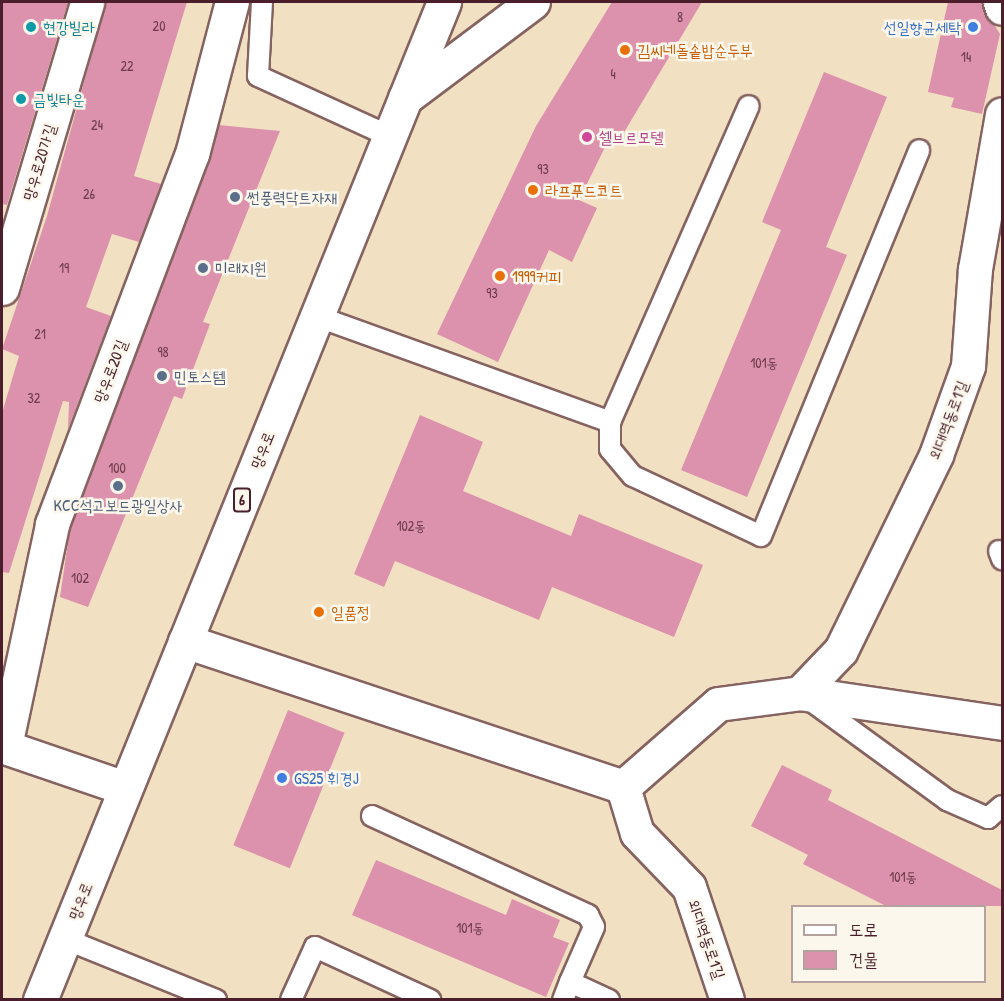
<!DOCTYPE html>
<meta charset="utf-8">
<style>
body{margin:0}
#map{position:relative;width:1004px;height:1001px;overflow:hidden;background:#f2e0c2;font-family:"Patrick Hand","Poor Story",sans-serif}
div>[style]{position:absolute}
.building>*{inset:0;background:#dc92ac;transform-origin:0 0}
.roads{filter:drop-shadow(2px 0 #856360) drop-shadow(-2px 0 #856360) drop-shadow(0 2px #856360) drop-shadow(0 -2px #856360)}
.lane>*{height:20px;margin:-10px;padding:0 10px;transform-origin:10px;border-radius:10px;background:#fff}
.street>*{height:33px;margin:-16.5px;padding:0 16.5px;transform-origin:16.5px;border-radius:16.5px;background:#fff}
.primary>*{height:33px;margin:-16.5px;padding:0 16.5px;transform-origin:16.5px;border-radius:16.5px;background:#fff}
.dots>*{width:16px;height:16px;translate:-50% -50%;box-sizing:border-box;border:3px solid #fbf7ec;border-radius:50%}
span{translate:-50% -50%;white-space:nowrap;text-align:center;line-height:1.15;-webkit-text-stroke:5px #fbf7ec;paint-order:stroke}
.number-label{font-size:14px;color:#6e3c4b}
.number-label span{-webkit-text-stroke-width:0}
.shield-label span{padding:2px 4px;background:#fbf7ec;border:2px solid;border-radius:4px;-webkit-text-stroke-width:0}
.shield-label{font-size:15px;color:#4a1f2b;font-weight:700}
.culture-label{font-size:16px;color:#0d838f}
.left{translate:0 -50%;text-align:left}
.shop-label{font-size:16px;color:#366cbe}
.right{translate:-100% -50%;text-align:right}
.food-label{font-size:16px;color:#c56008}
.hotel-label{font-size:16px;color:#b23c85}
.street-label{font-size:16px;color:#4a1f2b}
.service-label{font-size:16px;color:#4e5e75}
.frame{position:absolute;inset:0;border:3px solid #4a1f2b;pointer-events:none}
.legend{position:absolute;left:791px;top:905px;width:195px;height:78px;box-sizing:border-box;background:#fbf7ec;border:2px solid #b4a19f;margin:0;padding:8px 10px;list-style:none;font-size:18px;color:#4a1f2b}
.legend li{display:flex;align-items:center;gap:12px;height:30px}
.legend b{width:30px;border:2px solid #b4a19f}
</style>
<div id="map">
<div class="building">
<i style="clip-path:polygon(2px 2px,68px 2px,7px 205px,2px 204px)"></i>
<i style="clip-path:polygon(106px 2px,187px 2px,134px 176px,161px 184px,139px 242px,112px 234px,86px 307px,111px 316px,68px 429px,69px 402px,63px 401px,9px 573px,2px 572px,2px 413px,19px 356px,2px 349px,47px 216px)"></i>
<i style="clip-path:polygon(612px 2px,702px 2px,617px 144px,609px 139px,579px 200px,597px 208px,572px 262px,549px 250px,498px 362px,437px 334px,536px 126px)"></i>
<i style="clip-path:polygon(948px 2px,980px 2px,1000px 34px,982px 114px,951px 107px,954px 98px,928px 92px)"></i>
<i style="clip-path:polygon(824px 72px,887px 97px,826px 247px,847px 255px,747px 497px,681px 470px,781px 230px,762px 222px)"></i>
<i style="clip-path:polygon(219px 125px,280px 131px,203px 322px,210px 324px,182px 399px,174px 396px,88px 607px,60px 597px,70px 529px)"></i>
<i style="clip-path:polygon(420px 415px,483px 442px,463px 491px,571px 536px,579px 514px,703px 565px,674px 637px,552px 587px,539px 620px,395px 561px,384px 587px,354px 574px)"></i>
<i style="left:288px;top:710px;width:61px;height:146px;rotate:22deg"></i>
<i style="clip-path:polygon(782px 765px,832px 790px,828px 800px,1002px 890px,1002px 906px,886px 906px,803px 864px,808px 855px,751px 826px)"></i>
<i style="clip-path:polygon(376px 860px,506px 915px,512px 899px,560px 920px,553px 937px,569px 943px,546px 997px,352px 915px)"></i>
</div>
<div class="roads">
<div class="lane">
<i style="left:262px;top:2px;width:74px;rotate:93.1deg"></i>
<i style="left:258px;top:76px;width:144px;rotate:24.6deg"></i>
<i style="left:316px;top:316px;width:313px;rotate:19.8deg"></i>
<i style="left:610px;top:422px;width:27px;rotate:90deg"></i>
<i style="left:610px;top:449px;width:35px;rotate:50deg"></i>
<i style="left:633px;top:476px;width:141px;rotate:25.1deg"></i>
<i style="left:761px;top:536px;width:417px;rotate:-67.7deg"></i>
<i style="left:610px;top:422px;width:345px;rotate:-66.3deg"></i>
<i style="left:999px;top:551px;width:9px;rotate:69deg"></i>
<i style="left:810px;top:700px;width:170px;rotate:36.1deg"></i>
<i style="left:947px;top:800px;width:45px;rotate:23.7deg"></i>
<i style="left:988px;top:818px;width:18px;rotate:-41deg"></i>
<i style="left:372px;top:816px;width:238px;rotate:24.6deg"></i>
<i style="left:588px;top:915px;width:13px;rotate:63deg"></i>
<i style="left:594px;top:927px;width:60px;rotate:113.6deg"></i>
<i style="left:65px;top:939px;width:163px;rotate:22deg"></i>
<i style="left:291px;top:1000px;width:58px;rotate:-65.6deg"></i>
<i style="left:315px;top:947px;width:127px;rotate:24.7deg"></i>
<i style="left:563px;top:1000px;width:19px;rotate:-69deg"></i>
<i style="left:570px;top:982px;width:43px;rotate:24.8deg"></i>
</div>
<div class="street">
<i style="left:1000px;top:2px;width:6px;rotate:72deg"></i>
<i style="left:2px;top:288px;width:298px;rotate:-73.4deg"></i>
<i style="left:185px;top:641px;width:462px;rotate:18.4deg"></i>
<i style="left:800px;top:693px;width:59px;rotate:-46.4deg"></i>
<i style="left:841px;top:650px;width:217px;rotate:-64deg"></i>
<i style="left:936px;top:455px;width:95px;rotate:-70.2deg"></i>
<i style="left:968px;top:366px;width:97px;rotate:-85.9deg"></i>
<i style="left:975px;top:269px;width:157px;rotate:-80.1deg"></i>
<i style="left:2px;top:746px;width:130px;rotate:18.9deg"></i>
<i style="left:5px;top:746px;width:227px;rotate:-78deg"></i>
<i style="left:52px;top:524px;width:396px;rotate:-69.3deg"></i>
<i style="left:192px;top:154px;width:157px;rotate:-75.3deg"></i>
<i style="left:623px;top:787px;width:126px;rotate:-41.1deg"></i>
<i style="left:718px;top:704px;width:83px;rotate:-7.6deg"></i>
<i style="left:800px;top:693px;width:204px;rotate:8.4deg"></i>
<i style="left:623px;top:787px;width:48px;rotate:73.1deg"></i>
<i style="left:637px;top:833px;width:75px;rotate:46.1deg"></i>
<i style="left:689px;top:887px;width:119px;rotate:71.4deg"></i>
</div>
<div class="primary">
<i style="left:405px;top:98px;width:160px;rotate:-36.9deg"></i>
<i style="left:40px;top:1000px;width:1077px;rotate:-67.96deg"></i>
</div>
</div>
<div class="dots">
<i style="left:31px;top:27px;background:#0f9aa8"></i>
<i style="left:973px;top:27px;background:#3f7fe0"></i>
<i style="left:625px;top:50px;background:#e8710a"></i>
<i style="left:21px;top:99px;background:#0f9aa8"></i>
<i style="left:587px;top:137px;background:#d1479c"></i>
<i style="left:533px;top:190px;background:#e8710a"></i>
<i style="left:235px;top:197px;background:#5c6f8a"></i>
<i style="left:203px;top:268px;background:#5c6f8a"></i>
<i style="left:500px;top:276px;background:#e8710a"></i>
<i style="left:162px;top:376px;background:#5c6f8a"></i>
<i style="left:118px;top:486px;background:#5c6f8a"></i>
<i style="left:319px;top:612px;background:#e8710a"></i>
<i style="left:282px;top:778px;background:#3f7fe0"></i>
</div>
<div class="number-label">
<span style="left:680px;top:17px">8</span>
<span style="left:159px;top:26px">20</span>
<span style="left:966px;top:57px">14</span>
<span style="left:127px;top:66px">22</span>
<span style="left:613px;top:74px">4</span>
<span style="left:97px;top:125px">24</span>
<span style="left:543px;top:169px">93</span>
<span style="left:89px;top:194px">26</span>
<span style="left:64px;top:268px">19</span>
<span style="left:492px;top:293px">93</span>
<span style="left:40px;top:334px">21</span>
<span style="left:163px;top:352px">98</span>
<span style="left:764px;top:363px">101동</span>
<span style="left:34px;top:398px">32</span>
<span style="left:117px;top:468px">100</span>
<span style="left:411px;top:526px">102동</span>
<span style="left:80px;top:578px">102</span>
<span style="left:903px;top:877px">101동</span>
<span style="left:470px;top:928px">101동</span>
</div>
<div class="shield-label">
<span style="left:242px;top:500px">6</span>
</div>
<div class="culture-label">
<span class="left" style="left:43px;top:27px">현강빌라</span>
<span class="left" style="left:33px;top:99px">금빛타운</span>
</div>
<div class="shop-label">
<span class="right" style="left:961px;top:27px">선일향균세탁</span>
<span class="left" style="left:294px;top:778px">GS25 휘경J</span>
</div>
<div class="food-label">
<span class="left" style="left:637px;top:50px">김씨네돌솥밥순두부</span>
<span class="left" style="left:545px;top:190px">라프푸드코트</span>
<span class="left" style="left:512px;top:276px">1999커피</span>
<span class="left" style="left:331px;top:612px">일품정</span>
</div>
<div class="hotel-label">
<span class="left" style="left:599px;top:137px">쉘브르모텔</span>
</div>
<div class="street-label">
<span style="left:39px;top:162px;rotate:-73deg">망우로20가길</span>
<span style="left:110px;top:371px;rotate:-69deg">망우로20길</span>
<span style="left:948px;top:420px;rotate:-69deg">외대역동로1길</span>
<span style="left:262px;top:450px;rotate:-68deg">망우로</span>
<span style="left:80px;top:901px;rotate:-68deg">망우로</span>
<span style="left:707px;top:939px;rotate:71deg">외대역동로1길</span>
</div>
<div class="service-label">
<span class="left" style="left:247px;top:197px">썬풍력닥트자재</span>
<span class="left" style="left:215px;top:268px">미래지원</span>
<span class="left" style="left:174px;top:376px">민토스템</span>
<span style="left:118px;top:505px">KCC석고보드광일상사</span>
</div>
<div class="frame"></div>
<ul class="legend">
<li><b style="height:8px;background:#fff"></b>도로</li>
<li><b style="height:16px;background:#dc92ac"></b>건물</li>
</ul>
</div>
